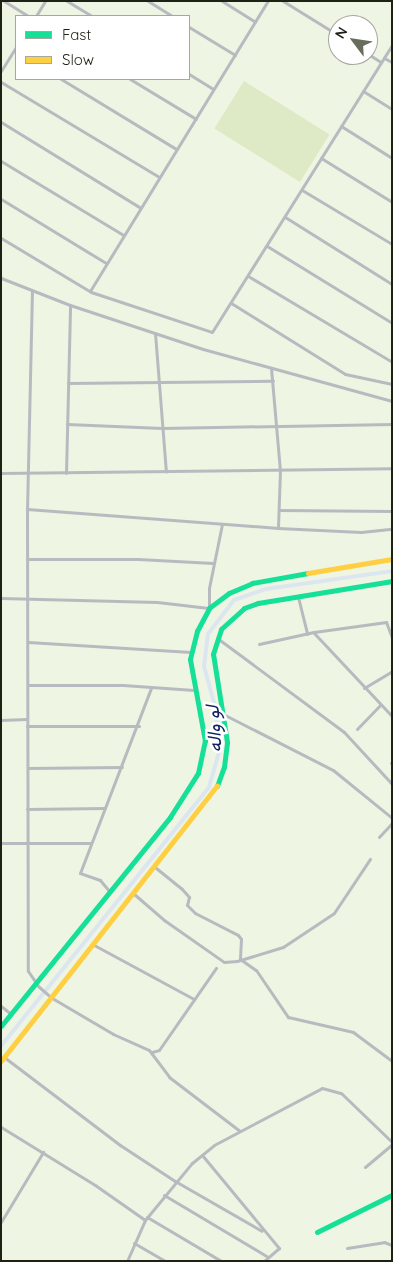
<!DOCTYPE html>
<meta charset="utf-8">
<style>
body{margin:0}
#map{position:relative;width:393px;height:1262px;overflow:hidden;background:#eef5e2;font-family:Quicksand,Vazirmatn,sans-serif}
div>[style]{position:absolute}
.green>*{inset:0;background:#deeac6;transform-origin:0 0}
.canal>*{height:4px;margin:-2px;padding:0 2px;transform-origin:2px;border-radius:2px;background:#dce6f1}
.street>*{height:3px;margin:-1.5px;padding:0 1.5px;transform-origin:1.5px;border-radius:1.5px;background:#b7bbc0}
.fast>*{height:5px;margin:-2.5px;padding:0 2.5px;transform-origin:2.5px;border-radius:2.5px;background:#16e098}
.slow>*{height:5px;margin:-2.5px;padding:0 2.5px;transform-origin:2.5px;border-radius:2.5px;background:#ffcf43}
span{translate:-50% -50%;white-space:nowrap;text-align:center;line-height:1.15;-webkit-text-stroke:5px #fff;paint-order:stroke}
.water-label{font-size:19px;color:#102061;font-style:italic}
.frame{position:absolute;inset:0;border:2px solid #1e2215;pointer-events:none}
.legend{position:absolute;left:15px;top:15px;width:175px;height:65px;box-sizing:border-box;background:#fff;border:1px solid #a5a7a1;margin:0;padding:6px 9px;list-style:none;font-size:15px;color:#1e2215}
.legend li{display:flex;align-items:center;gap:10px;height:25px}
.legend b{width:25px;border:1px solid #a5a7a1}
.north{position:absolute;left:328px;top:15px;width:50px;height:50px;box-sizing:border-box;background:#fff;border:1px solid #a5a7a1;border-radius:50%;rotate:301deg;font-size:14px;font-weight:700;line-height:20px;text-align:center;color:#1e2215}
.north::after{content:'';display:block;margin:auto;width:18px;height:22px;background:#676c5d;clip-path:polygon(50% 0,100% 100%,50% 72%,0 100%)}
</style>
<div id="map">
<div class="green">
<i style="left:244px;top:81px;width:101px;height:56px;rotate:32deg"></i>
</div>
<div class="canal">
<i style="left:1px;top:1046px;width:332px;rotate:-51.2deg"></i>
<i style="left:209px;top:787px;width:35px;rotate:-74deg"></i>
<i style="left:219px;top:753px;width:43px;rotate:-94deg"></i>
<i style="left:216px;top:710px;width:46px;rotate:-105.3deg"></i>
<i style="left:204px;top:666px;width:32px;rotate:-83deg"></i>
<i style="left:208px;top:634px;width:43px;rotate:-52.6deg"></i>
<i style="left:234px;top:600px;width:34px;rotate:-19deg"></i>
<i style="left:266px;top:589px;width:127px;rotate:-8.1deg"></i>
</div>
<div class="street">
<i style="left:4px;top:1px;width:28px;rotate:32deg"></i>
<i style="left:67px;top:1px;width:29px;rotate:31deg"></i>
<i style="left:148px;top:1px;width:28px;rotate:32deg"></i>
<i style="left:222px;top:1px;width:39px;rotate:32deg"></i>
<i style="left:283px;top:1px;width:65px;rotate:31.7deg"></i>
<i style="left:36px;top:16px;width:17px;rotate:-59deg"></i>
<i style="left:189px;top:27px;width:54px;rotate:31.3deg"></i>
<i style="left:368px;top:54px;width:15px;rotate:32deg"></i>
<i style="left:384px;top:58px;width:9px;rotate:27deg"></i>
<i style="left:1px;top:71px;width:28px;rotate:-58deg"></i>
<i style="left:189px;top:74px;width:28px;rotate:32deg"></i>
<i style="left:61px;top:79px;width:135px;rotate:31.3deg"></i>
<i style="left:130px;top:79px;width:77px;rotate:31.2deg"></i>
<i style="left:1px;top:82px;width:184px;rotate:31deg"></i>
<i style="left:363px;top:91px;width:34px;rotate:32deg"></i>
<i style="left:1px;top:122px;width:162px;rotate:31.6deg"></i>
<i style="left:341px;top:126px;width:60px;rotate:32.1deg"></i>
<i style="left:321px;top:158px;width:84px;rotate:31.8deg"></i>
<i style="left:1px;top:161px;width:143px;rotate:31.2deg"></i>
<i style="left:302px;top:190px;width:105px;rotate:31deg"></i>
<i style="left:1px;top:199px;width:123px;rotate:31.4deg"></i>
<i style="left:285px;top:217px;width:126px;rotate:32.1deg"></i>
<i style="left:1px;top:238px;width:105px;rotate:31deg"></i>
<i style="left:91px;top:292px;width:127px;rotate:18.3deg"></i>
<i style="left:212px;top:332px;width:339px;rotate:-57.9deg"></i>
<i style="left:267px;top:246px;width:147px;rotate:31.6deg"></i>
<i style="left:248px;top:276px;width:168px;rotate:30.8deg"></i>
<i style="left:1px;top:278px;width:74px;rotate:21.4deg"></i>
<i style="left:70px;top:305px;width:140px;rotate:18.3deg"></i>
<i style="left:203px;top:349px;width:196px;rotate:15.4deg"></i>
<i style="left:32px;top:290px;width:219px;rotate:91.3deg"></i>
<i style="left:27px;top:509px;width:462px;rotate:89.9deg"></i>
<i style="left:28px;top:971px;width:18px;rotate:56deg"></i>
<i style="left:38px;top:986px;width:18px;rotate:41deg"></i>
<i style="left:52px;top:998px;width:71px;rotate:30.5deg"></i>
<i style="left:113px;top:1034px;width:39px;rotate:24deg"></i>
<i style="left:149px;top:1050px;width:34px;rotate:53deg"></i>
<i style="left:169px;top:1077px;width:89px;rotate:37.3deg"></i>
<i style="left:90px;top:291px;width:340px;rotate:-58.5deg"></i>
<i style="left:231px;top:303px;width:134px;rotate:31.9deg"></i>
<i style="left:345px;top:374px;width:48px;rotate:12deg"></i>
<i style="left:155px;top:333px;width:139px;rotate:85.5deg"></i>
<i style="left:271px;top:368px;width:102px;rotate:85deg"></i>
<i style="left:280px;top:470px;width:58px;rotate:92deg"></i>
<i style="left:68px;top:383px;width:205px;rotate:-0.6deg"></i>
<i style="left:67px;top:424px;width:95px;rotate:2.4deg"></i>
<i style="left:162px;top:428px;width:230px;rotate:-1deg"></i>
<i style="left:1px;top:473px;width:391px;rotate:-0.7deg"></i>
<i style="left:66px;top:473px;width:168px;rotate:-88.6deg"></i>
<i style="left:27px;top:509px;width:252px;rotate:4.3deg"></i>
<i style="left:278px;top:528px;width:83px;rotate:2.8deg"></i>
<i style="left:361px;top:532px;width:31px;rotate:-6deg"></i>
<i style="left:279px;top:510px;width:113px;rotate:0.5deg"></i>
<i style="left:28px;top:559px;width:110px"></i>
<i style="left:138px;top:559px;width:75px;rotate:3.1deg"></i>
<i style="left:298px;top:597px;width:38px;rotate:76deg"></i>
<i style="left:1px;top:598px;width:156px;rotate:1.5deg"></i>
<i style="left:157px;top:602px;width:52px;rotate:6.6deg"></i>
<i style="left:209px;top:608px;width:20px;rotate:-90deg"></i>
<i style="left:209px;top:588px;width:65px;rotate:-78.5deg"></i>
<i style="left:314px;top:633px;width:114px;rotate:46.8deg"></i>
<i style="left:217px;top:638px;width:158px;rotate:36.5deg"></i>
<i style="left:344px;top:732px;width:71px;rotate:47.3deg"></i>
<i style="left:28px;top:642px;width:163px;rotate:3.5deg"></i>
<i style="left:259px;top:644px;width:56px;rotate:-12.3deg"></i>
<i style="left:314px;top:632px;width:73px;rotate:-7.9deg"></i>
<i style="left:386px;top:622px;width:17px;rotate:69deg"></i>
<i style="left:28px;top:685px;width:95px"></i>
<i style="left:123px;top:685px;width:71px;rotate:4deg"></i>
<i style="left:364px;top:688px;width:33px;rotate:-31deg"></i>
<i style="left:223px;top:714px;width:123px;rotate:27deg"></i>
<i style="left:333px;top:770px;width:76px;rotate:39.1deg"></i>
<i style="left:1px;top:720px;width:26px;rotate:-2deg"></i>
<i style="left:27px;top:726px;width:112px"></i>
<i style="left:357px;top:729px;width:33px;rotate:-46deg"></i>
<i style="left:391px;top:763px;width:1px;rotate:-45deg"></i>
<i style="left:28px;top:768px;width:94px;rotate:-0.6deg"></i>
<i style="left:27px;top:809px;width:78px;rotate:-0.7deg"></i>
<i style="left:379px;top:837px;width:19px;rotate:-47deg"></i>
<i style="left:1px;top:843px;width:90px"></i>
<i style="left:156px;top:868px;width:33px;rotate:39deg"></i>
<i style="left:182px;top:889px;width:11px;rotate:49deg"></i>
<i style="left:189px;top:897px;width:8px;rotate:104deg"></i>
<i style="left:187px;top:905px;width:11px;rotate:45deg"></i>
<i style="left:195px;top:913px;width:48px;rotate:27.1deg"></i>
<i style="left:238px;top:935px;width:5px;rotate:53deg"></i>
<i style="left:241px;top:939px;width:20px;rotate:93deg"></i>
<i style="left:240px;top:959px;width:19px;rotate:35deg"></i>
<i style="left:256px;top:970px;width:57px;rotate:55.8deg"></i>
<i style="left:288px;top:1017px;width:67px;rotate:13deg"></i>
<i style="left:353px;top:1032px;width:49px;rotate:36.6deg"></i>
<i style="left:110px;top:892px;width:16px;rotate:-130deg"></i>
<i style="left:100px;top:880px;width:21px;rotate:-161deg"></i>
<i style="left:80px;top:873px;width:198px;rotate:-69deg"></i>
<i style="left:134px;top:894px;width:40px;rotate:41deg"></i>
<i style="left:164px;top:920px;width:73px;rotate:35deg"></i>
<i style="left:224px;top:962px;width:13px;rotate:-4deg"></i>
<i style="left:237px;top:961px;width:48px;rotate:-16.9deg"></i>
<i style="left:283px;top:947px;width:61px;rotate:-33.7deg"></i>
<i style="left:334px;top:913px;width:65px;rotate:-56.3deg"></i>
<i style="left:94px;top:945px;width:114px;rotate:28.4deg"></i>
<i style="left:1px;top:1006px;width:13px;rotate:39deg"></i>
<i style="left:152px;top:1052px;width:7px;rotate:-16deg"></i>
<i style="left:159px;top:1050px;width:100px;rotate:-55.2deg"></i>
<i style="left:4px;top:1057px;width:146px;rotate:37.2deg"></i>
<i style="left:120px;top:1145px;width:66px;rotate:33.2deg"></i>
<i style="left:175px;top:1181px;width:100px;rotate:29.9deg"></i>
<i style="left:1px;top:1127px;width:110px;rotate:31.7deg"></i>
<i style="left:95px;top:1185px;width:61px;rotate:35deg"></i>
<i style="left:202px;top:1155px;width:121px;rotate:50.4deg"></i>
<i style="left:279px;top:1248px;width:20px;rotate:139deg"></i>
<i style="left:365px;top:1167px;width:35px;rotate:-40deg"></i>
<i style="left:164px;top:1195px;width:121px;rotate:30.8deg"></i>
<i style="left:147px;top:1217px;width:86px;rotate:30.7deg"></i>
<i style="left:1px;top:1222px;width:82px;rotate:-59deg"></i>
<i style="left:134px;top:1243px;width:36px;rotate:30deg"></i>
<i style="left:347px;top:1248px;width:37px;rotate:-9deg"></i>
<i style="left:384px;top:1242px;width:9px;rotate:21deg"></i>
<i style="left:127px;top:1261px;width:45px;rotate:-66.3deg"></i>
<i style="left:145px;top:1220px;width:74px;rotate:-50.5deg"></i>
<i style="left:192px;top:1163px;width:28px;rotate:-39deg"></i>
<i style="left:214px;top:1145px;width:122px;rotate:-27.8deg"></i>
<i style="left:322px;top:1088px;width:20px;rotate:15deg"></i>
<i style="left:341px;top:1093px;width:71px;rotate:43.9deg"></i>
</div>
<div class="fast">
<i style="left:217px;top:786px;width:20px;rotate:-70deg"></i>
<i style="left:224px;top:767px;width:25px;rotate:-83deg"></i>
<i style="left:227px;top:742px;width:89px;rotate:-99deg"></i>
<i style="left:213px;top:654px;width:26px;rotate:-72deg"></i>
<i style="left:221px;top:629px;width:31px;rotate:-42deg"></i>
<i style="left:244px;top:608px;width:15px;rotate:-20deg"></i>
<i style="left:258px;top:603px;width:136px;rotate:-9.3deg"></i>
<i style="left:1px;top:1026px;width:269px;rotate:-51deg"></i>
<i style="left:170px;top:817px;width:52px;rotate:-57.5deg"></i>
<i style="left:198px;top:773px;width:33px;rotate:-78deg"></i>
<i style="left:205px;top:741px;width:83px;rotate:-100.4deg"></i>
<i style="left:190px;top:659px;width:29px;rotate:-76deg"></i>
<i style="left:197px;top:631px;width:26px;rotate:-62deg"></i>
<i style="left:209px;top:608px;width:25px;rotate:-37deg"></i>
<i style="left:229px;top:593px;width:25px;rotate:-23deg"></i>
<i style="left:252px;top:583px;width:57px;rotate:-10.1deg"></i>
<i style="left:317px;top:1232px;width:84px;rotate:-26.3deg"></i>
</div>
<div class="slow">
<i style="left:308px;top:573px;width:85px;rotate:-9.5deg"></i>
<i style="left:1px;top:1061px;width:350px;rotate:-51.9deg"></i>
</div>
<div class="water-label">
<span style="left:214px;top:729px;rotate:-94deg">لو واله</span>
</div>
<div class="frame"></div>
<ul class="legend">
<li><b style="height:6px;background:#16e098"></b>Fast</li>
<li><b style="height:6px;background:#ffcf43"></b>Slow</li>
</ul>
<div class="north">N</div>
</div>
